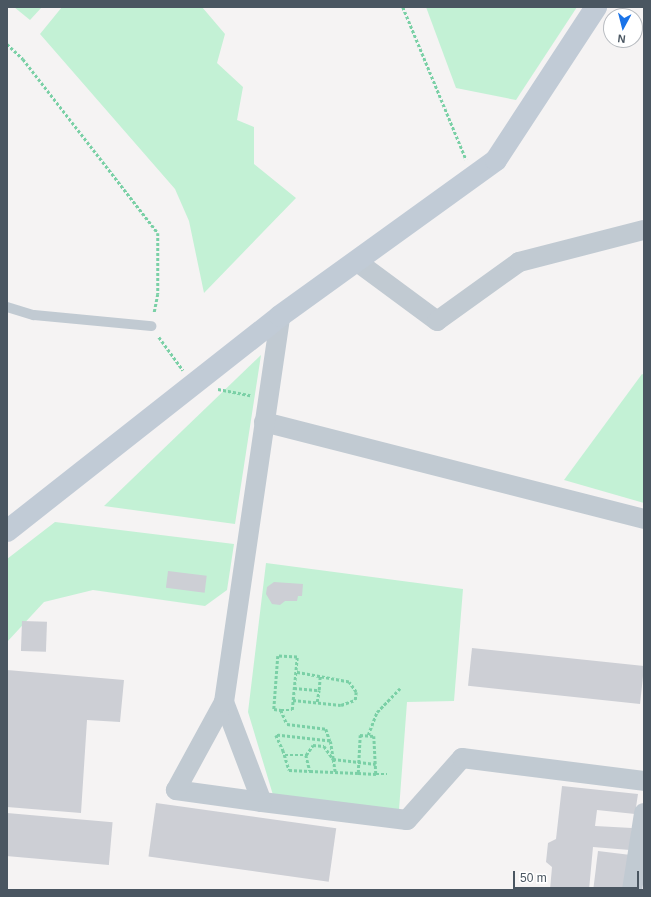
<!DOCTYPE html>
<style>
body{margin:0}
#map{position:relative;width:651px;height:897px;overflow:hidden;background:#f5f3f3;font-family:Helvetica,sans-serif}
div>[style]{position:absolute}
.green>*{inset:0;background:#c3f1d5}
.building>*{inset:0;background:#cdcfd5;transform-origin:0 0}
.path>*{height:2.5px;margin-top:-1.25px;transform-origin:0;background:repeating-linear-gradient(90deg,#7ad0a6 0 3px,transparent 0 5px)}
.lane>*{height:10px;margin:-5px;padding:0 5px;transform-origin:5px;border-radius:5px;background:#c1cad2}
.street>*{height:20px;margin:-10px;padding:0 10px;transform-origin:10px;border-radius:10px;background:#c1cad2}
.secondary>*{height:22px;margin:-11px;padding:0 11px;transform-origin:11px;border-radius:11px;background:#c1cbd6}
span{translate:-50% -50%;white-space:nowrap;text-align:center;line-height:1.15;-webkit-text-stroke:3px #fff;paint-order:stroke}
.frame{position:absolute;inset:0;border:8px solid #4a5661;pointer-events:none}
.north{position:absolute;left:603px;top:8px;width:40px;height:40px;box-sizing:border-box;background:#fff;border:1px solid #b7bbc0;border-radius:50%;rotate:187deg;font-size:11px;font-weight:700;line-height:16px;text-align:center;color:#4a5661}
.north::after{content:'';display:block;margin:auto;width:14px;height:18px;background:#1a73e8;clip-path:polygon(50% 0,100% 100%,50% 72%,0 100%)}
.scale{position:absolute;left:513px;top:871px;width:126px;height:18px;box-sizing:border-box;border:2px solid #4a5661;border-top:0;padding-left:5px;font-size:12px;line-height:14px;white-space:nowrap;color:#4a5661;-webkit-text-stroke:3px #fff;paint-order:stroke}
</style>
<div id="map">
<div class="green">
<i style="clip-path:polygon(14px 7px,42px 7px,30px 20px)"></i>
<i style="clip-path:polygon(62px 7px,202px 7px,225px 34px,217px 63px,243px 87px,237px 120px,254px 127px,254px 164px,296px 198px,204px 293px,189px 221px,175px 189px,40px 34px)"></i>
<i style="clip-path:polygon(426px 7px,577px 7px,516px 100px,456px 88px)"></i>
<i style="clip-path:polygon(261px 355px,235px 524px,104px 506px)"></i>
<i style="clip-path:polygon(642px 374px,644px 375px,644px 503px,564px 480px)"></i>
<i style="clip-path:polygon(55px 522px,234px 544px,227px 590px,205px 606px,93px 590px,44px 602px,7px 642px,7px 559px)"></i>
<i style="clip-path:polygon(266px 563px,463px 589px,454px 701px,407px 702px,399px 810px,273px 795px,248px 712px)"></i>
</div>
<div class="building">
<i style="left:168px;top:571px;width:39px;height:17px;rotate:7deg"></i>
<i style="clip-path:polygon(274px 582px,303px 584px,302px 596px,298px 596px,297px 601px,285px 601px,280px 605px,272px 604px,266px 594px,267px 587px)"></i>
<i style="left:22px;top:621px;width:25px;height:30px;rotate:2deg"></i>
<i style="left:472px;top:648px;width:173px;height:38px;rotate:6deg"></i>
<i style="clip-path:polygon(7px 670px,124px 680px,120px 722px,87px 720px,81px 813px,7px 807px)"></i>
<i style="clip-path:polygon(562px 786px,638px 794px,635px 814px,597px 810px,595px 826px,632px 828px,630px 850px,593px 847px,589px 890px,550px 890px,552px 867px,546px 862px,548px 843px,556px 839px)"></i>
<i style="left:156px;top:803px;width:182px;height:54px;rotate:8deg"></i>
<i style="left:7px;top:813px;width:106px;height:43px;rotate:5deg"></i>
<i style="left:598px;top:851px;width:33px;height:39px;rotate:7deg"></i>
</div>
<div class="path">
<i style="left:403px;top:7px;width:165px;rotate:67.5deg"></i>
<i style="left:7px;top:44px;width:22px;rotate:43deg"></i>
<i style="left:23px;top:59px;width:220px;rotate:52.2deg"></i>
<i style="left:158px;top:233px;width:61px;rotate:90deg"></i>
<i style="left:158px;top:294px;width:20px;rotate:101deg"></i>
<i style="left:159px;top:337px;width:41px;rotate:54deg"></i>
<i style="left:218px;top:389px;width:33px;rotate:11deg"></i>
<i style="left:294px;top:688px;width:25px;rotate:5deg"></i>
<i style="left:319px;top:690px;width:14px;rotate:-86deg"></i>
<i style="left:293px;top:700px;width:48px;rotate:5.9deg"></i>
<i style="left:341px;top:705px;width:15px;rotate:-20deg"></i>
<i style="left:355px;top:700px;width:8px;rotate:-83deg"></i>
<i style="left:356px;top:692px;width:12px;rotate:-125deg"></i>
<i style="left:349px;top:682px;width:55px;rotate:-169.5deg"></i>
<i style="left:317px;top:702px;width:12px;rotate:-81deg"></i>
<i style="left:281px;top:710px;width:11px"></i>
<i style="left:292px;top:710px;width:53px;rotate:-84.6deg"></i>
<i style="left:297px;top:657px;width:19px;rotate:-177deg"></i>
<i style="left:278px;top:656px;width:53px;rotate:94.3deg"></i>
<i style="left:274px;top:709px;width:7px;rotate:8deg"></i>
<i style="left:281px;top:710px;width:15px;rotate:67deg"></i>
<i style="left:287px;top:724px;width:39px;rotate:7deg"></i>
<i style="left:326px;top:729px;width:13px;rotate:72deg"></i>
<i style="left:368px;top:735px;width:25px;rotate:-69deg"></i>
<i style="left:377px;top:712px;width:33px;rotate:-46deg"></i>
<i style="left:285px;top:755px;width:21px"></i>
<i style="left:306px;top:755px;width:12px;rotate:-55deg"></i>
<i style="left:313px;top:745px;width:11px;rotate:5deg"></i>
<i style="left:324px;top:746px;width:16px;rotate:55deg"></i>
<i style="left:333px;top:759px;width:43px;rotate:6.6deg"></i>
<i style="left:306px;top:755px;width:16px;rotate:76deg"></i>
<i style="left:335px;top:772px;width:13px;rotate:-99deg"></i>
<i style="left:333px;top:759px;width:18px;rotate:-99deg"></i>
<i style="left:330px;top:741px;width:54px;rotate:-173.7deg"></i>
<i style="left:276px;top:735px;width:17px;rotate:65deg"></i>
<i style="left:283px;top:750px;width:21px;rotate:73deg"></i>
<i style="left:289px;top:770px;width:21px;rotate:3deg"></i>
<i style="left:310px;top:771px;width:48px;rotate:2.4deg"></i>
<i style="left:358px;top:773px;width:18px;rotate:3deg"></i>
<i style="left:376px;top:774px;width:11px"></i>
<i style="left:358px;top:773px;width:38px;rotate:-87deg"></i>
<i style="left:360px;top:735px;width:14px;rotate:4deg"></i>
<i style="left:374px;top:736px;width:38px;rotate:87deg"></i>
</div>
<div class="lane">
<i style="left:7px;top:307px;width:28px;rotate:17deg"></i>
<i style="left:34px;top:315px;width:118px;rotate:5.4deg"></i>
</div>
<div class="street">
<i style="left:356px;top:261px;width:101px;rotate:36.5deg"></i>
<i style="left:437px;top:321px;width:101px;rotate:-35.7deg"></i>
<i style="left:519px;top:262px;width:129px;rotate:-14.4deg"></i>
<i style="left:264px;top:422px;width:392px;rotate:14.3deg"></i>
<i style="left:224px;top:702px;width:107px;rotate:69.2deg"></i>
<i style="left:262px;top:802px;width:146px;rotate:7.1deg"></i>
<i style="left:407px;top:820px;width:83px;rotate:-48.4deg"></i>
<i style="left:462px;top:758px;width:183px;rotate:7.2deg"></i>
<i style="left:262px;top:802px;width:87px;rotate:-172.1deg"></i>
<i style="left:176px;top:790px;width:100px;rotate:-61.4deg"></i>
<i style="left:224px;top:702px;width:390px;rotate:-81.7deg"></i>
<i style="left:632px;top:890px;width:78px;rotate:-81.1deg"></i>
</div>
<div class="secondary">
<i style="left:7px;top:531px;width:347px;rotate:-38.2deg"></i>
<i style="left:280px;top:316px;width:266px;rotate:-35.8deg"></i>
<i style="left:496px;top:160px;width:183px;rotate:-56.8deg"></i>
</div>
<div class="frame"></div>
<div class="north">N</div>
<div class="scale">50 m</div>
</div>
